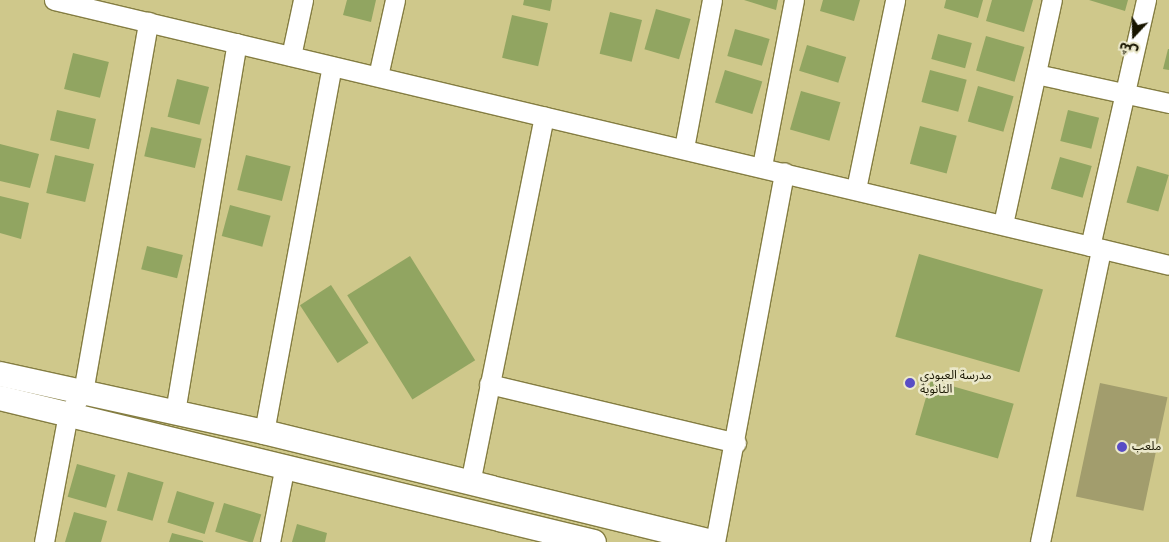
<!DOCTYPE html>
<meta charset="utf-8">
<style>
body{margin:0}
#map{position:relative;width:1169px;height:542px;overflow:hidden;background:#cfc88b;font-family:"Fira Sans Condensed","Noto Sans Arabic",sans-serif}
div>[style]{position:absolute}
.green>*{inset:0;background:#a29d6d;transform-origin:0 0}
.building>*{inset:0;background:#91a561;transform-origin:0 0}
.roads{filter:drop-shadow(1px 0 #847d42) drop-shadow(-1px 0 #847d42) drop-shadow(0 1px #847d42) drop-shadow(0 -1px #847d42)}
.minor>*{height:19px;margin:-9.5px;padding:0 9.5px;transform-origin:9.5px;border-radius:9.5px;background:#fff}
.tertiary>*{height:24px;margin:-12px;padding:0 12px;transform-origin:12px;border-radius:12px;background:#fff}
.dots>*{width:14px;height:14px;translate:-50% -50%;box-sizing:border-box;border:2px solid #ebe8ca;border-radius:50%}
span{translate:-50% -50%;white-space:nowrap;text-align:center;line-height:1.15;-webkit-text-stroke:5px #ebe8ca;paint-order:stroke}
.poi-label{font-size:12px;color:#181500}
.left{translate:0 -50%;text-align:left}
.north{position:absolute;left:1109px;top:10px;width:50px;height:50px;-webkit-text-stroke:4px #ebe8ca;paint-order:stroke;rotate:201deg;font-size:14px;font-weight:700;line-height:20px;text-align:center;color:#181500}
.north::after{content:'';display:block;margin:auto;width:18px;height:22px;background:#181500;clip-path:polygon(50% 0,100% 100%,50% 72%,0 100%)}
</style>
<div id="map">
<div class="green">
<i style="left:1100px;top:383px;width:69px;height:116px;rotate:12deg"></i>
</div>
<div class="building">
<i style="clip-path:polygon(347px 0,376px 0,371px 22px,343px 15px)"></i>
<i style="clip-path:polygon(524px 0,552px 0,550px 11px,523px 5px)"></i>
<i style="clip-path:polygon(744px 0,778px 0,776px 10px)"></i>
<i style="clip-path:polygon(823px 0,860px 0,854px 21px,820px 11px)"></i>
<i style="clip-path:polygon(946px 0,983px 0,978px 18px,944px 8px)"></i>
<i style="clip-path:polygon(992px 0,1033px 0,1024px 32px,986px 21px)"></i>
<i style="clip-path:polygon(1089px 0,1128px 0,1125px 11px)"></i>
<i style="left:656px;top:9px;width:36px;height:42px;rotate:16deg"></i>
<i style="left:610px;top:12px;width:33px;height:43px;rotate:14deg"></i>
<i style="left:512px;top:15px;width:37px;height:44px;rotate:13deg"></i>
<i style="left:735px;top:29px;width:36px;height:28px;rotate:16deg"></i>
<i style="left:938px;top:34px;width:35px;height:26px;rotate:15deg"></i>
<i style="left:986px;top:36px;width:40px;height:36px;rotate:16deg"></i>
<i style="left:807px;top:45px;width:41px;height:27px;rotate:17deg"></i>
<i style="clip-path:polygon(1168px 49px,1169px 49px,1169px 70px,1163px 69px)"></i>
<i style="left:73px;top:53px;width:37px;height:37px;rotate:14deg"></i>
<i style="left:725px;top:70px;width:39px;height:34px;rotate:17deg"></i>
<i style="left:930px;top:70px;width:38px;height:33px;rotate:15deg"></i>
<i style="left:177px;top:79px;width:33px;height:39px;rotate:14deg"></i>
<i style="left:978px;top:86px;width:37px;height:37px;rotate:16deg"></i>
<i style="left:801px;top:91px;width:41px;height:40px;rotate:16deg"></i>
<i style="left:57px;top:110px;width:40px;height:31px;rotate:13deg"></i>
<i style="left:1068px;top:110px;width:32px;height:32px;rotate:14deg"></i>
<i style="left:920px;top:126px;width:38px;height:39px;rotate:15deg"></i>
<i style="left:151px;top:127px;width:52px;height:30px;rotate:13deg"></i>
<i style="clip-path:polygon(0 144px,39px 154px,30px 188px,0 181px)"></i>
<i style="left:55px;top:155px;width:40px;height:39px;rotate:13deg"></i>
<i style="left:246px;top:155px;width:46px;height:36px;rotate:14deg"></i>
<i style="left:1060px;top:157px;width:33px;height:33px;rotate:16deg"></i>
<i style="left:1137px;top:166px;width:33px;height:38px;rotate:16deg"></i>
<i style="clip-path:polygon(0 196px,29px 203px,21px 239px,0 233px)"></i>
<i style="left:230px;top:205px;width:42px;height:32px;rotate:15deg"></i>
<i style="left:147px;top:246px;width:37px;height:24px;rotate:14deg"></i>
<i style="left:919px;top:254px;width:129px;height:86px;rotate:16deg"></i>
<i style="left:410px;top:256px;width:123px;height:74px;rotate:58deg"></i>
<i style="left:331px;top:285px;width:69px;height:37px;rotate:57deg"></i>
<i style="left:931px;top:380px;width:86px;height:57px;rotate:16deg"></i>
<i style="left:77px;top:464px;width:40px;height:34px;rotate:16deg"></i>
<i style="left:128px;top:472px;width:37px;height:40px;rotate:16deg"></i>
<i style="left:177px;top:491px;width:39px;height:33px;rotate:17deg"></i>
<i style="left:224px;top:503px;width:39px;height:30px;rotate:17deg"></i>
<i style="clip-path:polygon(74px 512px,107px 521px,101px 542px,65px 542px)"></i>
<i style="clip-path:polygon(297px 524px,327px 533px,325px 542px,292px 542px)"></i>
<i style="clip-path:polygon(172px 533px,203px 541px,203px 542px,169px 542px)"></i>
</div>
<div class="roads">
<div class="minor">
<i style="left:54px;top:0;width:1065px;rotate:13.36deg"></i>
<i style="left:1146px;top:0;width:252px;rotate:102.8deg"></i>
<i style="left:1090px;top:246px;width:81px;rotate:13.5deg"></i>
<i style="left:291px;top:56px;width:57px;rotate:-77.9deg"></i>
<i style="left:1036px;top:74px;width:136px;rotate:12.3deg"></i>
<i style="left:378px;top:76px;width:78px;rotate:-77.4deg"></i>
<i style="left:684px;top:148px;width:151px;rotate:-79.3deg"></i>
<i style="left:762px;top:166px;width:169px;rotate:-79.1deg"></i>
<i style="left:856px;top:189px;width:193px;rotate:-78.3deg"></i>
<i style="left:1003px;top:224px;width:229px;rotate:-77.7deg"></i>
<i style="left:489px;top:384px;width:254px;rotate:13.4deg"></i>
<i style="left:175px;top:412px;width:374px;rotate:-80.5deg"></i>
<i style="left:264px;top:432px;width:372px;rotate:-79.5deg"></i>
<i style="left:470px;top:483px;width:374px;rotate:-78.6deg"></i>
<i style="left:44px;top:542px;width:130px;rotate:-79.4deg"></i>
<i style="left:68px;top:414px;width:27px;rotate:-56deg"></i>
<i style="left:83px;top:392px;width:376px;rotate:-80deg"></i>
<i style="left:270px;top:542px;width:78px;rotate:-79deg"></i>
<i style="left:715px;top:542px;width:376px;rotate:-79.4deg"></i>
<i style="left:1040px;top:542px;width:299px;rotate:-78.2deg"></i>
</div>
<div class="tertiary">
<i style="left:0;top:374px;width:270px;rotate:12.4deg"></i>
<i style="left:264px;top:432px;width:461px;rotate:13.8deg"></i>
<i style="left:0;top:398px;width:611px;rotate:13.63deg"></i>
</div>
</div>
<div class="dots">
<i style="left:910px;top:383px;background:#594dc5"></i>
<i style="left:1122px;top:447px;background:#594dc5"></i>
</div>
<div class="poi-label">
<span class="left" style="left:920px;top:383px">مدرسة العبودي<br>الثانوية</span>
<span class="left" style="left:1132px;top:447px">ملعب</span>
</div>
<div class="north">ش</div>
</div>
